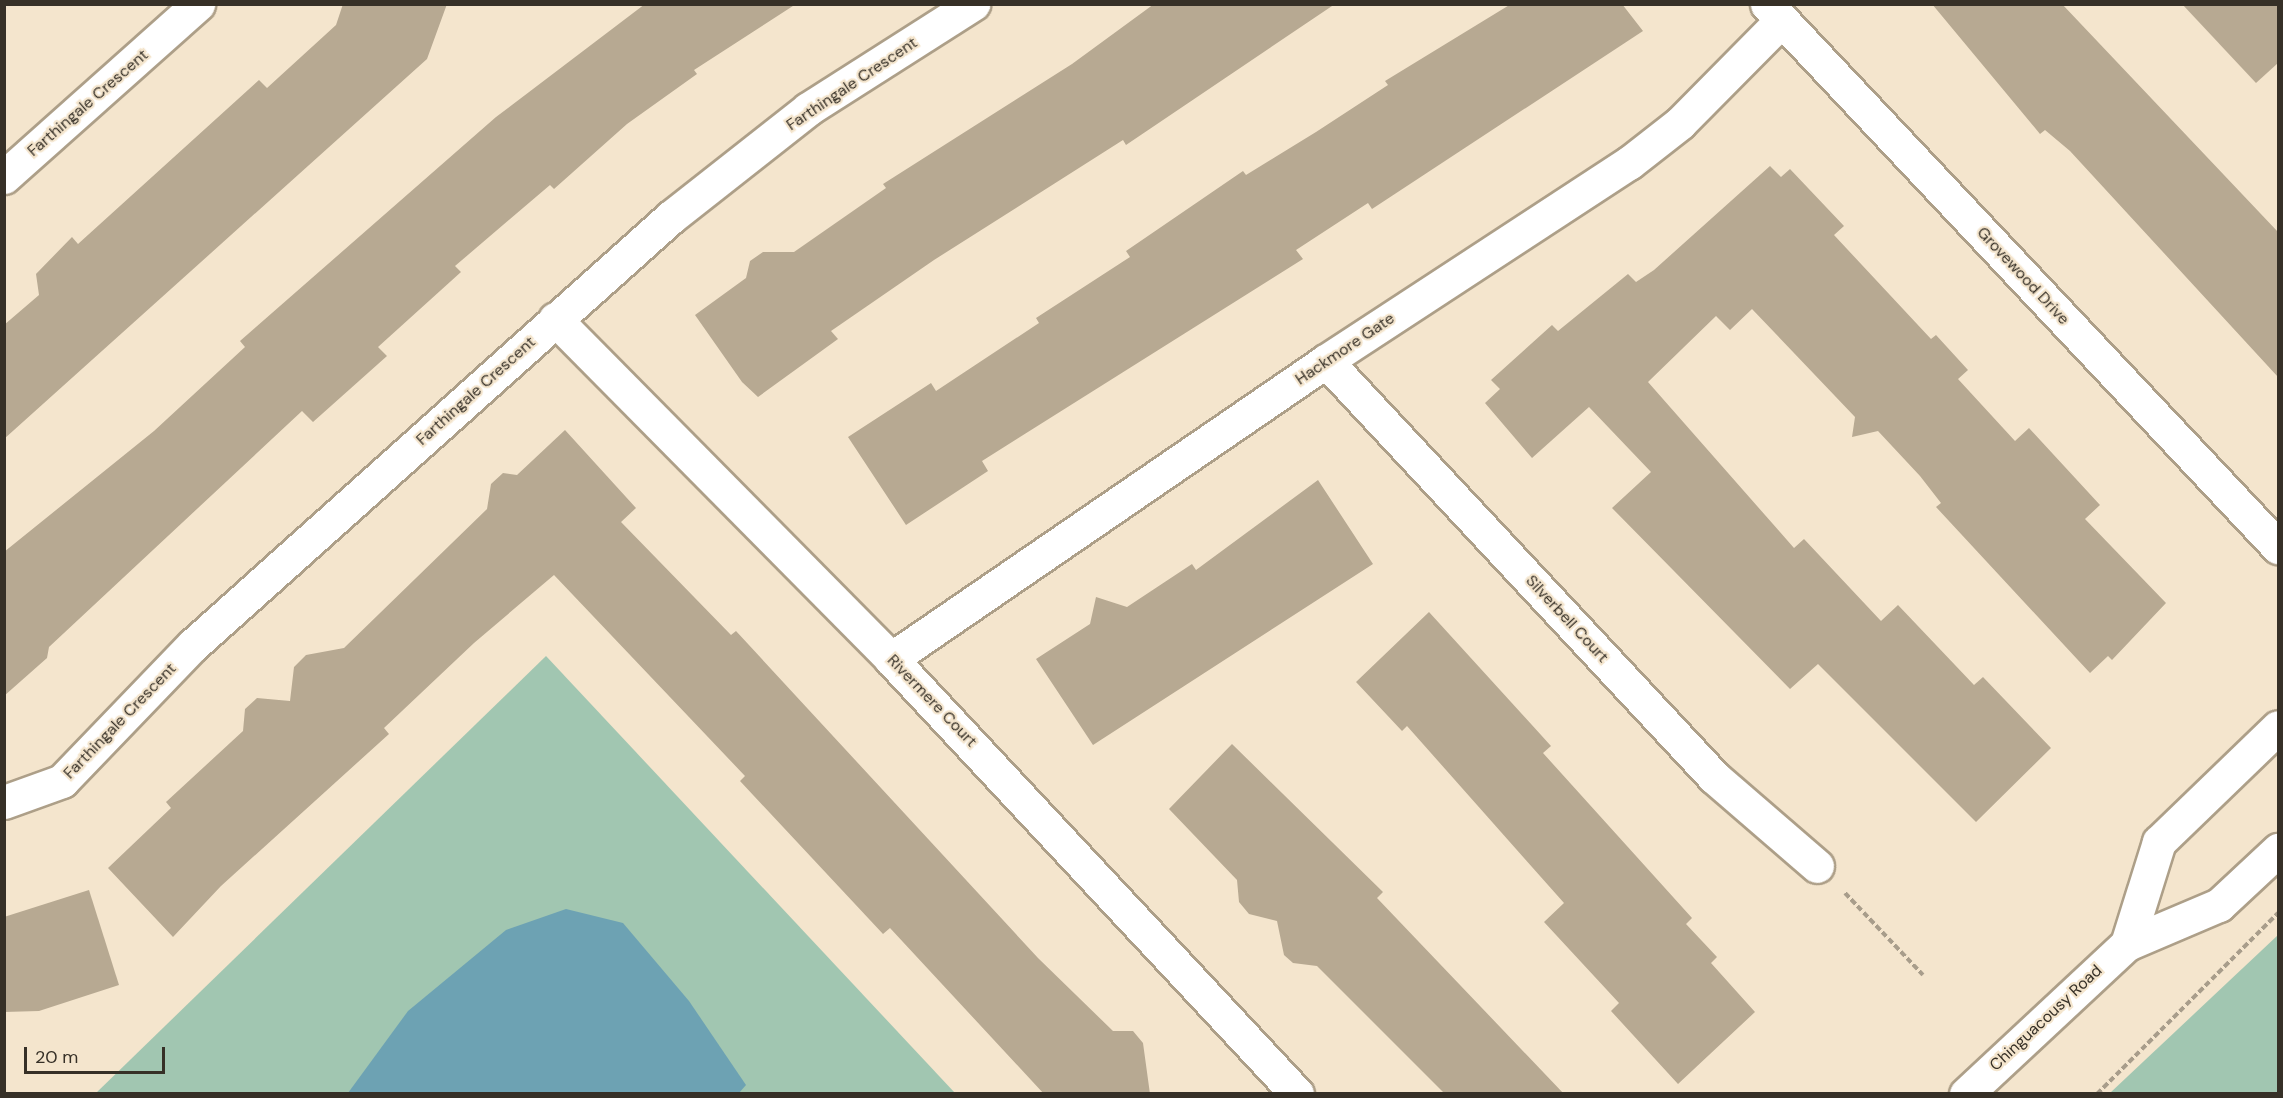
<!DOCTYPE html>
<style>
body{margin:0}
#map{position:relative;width:2283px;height:1098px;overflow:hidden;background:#f4e5cd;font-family:"DM Sans",sans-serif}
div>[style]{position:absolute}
.green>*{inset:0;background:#a1c6b1}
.water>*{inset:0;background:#6da2b3}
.building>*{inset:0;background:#b7a992}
.path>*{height:4px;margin-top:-2px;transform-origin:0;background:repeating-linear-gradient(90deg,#a89d8b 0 6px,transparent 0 9px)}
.roads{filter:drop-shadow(2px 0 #ad9f88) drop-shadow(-2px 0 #ad9f88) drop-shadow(0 2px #ad9f88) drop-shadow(0 -2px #ad9f88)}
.street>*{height:33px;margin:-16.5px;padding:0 16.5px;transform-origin:16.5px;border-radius:16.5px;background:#fff}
.secondary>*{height:33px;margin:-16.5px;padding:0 16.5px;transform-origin:16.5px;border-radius:16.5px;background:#fff}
span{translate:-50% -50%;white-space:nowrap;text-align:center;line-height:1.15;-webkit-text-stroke:4.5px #f4e5cd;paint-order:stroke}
.street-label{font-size:16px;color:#363027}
.frame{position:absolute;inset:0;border:6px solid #363027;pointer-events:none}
.scale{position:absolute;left:24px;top:1047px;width:141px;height:27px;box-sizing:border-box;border:3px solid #363027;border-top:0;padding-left:8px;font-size:18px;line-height:21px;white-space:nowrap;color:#363027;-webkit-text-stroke:4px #f4e5cd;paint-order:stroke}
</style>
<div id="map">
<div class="green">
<i style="clip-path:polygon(546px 656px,955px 1093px,95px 1094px)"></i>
<i style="clip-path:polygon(2278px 935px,2278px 1093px,2110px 1093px)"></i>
</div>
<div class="water">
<i style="clip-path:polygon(566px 909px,623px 923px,689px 1001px,746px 1085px,739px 1093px,348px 1093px,408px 1011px,506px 930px)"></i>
</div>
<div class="building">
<i style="clip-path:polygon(343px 4px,447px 4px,427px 59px,4px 439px,4px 325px,39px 295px,36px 274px,72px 237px,78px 244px,259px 80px,267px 88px,336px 25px)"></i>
<i style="clip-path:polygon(645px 4px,796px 4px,694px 70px,697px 74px,627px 124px,554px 189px,550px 185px,455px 266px,461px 272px,378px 347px,387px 356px,313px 422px,302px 411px,49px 647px,47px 658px,4px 696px,4px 552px,154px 431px,245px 347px,240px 341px,496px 117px)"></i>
<i style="clip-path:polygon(1154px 4px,1335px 4px,1126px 145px,1123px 140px,934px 260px,831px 331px,838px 339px,758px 397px,742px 382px,695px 315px,746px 278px,750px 261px,763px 252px,794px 252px,886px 188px,883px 184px,1072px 64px)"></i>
<i style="clip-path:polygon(1511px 4px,1622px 4px,1643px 31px,1372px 209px,1368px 203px,1296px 250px,1303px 259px,982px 461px,988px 471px,906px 525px,848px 437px,931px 383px,936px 391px,1039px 323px,1036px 318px,1130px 257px,1126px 251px,1243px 171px,1246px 175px,1316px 132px,1388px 85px,1385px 81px)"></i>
<i style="clip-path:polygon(1932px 4px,2062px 4px,2278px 232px,2278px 377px,2070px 151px,2045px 130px,2040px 134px)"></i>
<i style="clip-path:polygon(2182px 4px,2278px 4px,2278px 63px,2256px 83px)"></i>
<i style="clip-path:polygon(1770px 166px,1781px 177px,1790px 169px,1844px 226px,1834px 235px,1931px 339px,1936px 335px,1968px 370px,1958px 379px,2015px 441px,2029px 428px,2100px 505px,2085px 519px,2166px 603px,2112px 660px,2108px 656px,2090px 673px,1936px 507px,1941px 503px,1920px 476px,1878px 431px,1852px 437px,1855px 417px,1752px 309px,1730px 330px,1716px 316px,1648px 382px,1794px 548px,1804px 539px,1881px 621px,1898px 605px,1974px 685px,1983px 677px,2051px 748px,1976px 822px,1818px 664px,1790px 689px,1612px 508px,1651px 472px,1589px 407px,1532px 458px,1485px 403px,1500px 389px,1491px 380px,1552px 325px,1558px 331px,1628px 274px,1636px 282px,1654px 270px)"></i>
<i style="clip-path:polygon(565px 430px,636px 508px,621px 522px,731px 635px,736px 631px,1038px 958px,1113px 1031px,1133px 1031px,1143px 1043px,1150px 1094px,1044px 1094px,890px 928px,883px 934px,740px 781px,745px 776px,554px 575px,474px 643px,384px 728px,389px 734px,221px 886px,173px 937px,108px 868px,171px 808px,166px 802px,243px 731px,245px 709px,257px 698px,290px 701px,294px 667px,306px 655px,344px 648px,487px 509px,491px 484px,503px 473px,517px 475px)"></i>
<i style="clip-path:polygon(1318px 480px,1373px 564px,1093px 745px,1036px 659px,1090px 624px,1096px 597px,1127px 607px,1192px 564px,1196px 570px)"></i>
<i style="clip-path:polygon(1429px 612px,1551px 746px,1543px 753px,1692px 918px,1686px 924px,1717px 957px,1711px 963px,1755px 1012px,1678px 1084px,1611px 1011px,1619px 1003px,1544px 922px,1564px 903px,1407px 726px,1402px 731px,1356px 682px)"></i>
<i style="clip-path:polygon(1232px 744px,1383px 892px,1377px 898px,1564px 1094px,1445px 1094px,1317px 966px,1293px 963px,1284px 955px,1277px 921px,1249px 914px,1239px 902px,1237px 880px,1169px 809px)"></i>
<i style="clip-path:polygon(89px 890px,119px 985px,39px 1011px,4px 1012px,4px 917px)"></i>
</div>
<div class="path">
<i style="left:1845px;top:893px;width:113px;rotate:46.4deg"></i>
<i style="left:2097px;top:1094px;width:256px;rotate:-45deg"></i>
</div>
<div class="roads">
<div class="street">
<i style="left:4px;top:177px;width:260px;rotate:-41.7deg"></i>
<i style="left:555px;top:319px;width:478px;rotate:45.3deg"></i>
<i style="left:891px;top:659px;width:595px;rotate:46.97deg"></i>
<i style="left:1326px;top:361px;width:569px;rotate:46.99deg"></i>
<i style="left:1714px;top:777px;width:136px;rotate:40.8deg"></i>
<i style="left:891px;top:659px;width:527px;rotate:-34.41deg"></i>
<i style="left:1326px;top:361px;width:362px;rotate:-33.2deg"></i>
<i style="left:1629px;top:163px;width:65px;rotate:-38.1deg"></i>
<i style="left:1680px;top:123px;width:145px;rotate:-45.3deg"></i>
<i style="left:4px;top:802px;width:62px;rotate:-19.9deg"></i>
<i style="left:62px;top:781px;width:189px;rotate:-46.1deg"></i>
<i style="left:193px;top:645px;width:642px;rotate:-41.84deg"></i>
<i style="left:671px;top:217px;width:174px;rotate:-38.2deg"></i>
<i style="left:808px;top:109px;width:196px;rotate:-32.5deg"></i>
</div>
<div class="secondary">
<i style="left:1767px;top:4px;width:746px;rotate:46.74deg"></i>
<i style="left:2127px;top:944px;width:107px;rotate:-72.6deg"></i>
<i style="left:2159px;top:842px;width:165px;rotate:-44deg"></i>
<i style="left:1966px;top:1094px;width:220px;rotate:-43deg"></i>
<i style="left:2127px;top:944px;width:100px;rotate:-23deg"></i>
<i style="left:2219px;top:905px;width:81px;rotate:-43deg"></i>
</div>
</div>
<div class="street-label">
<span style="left:852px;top:84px;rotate:-34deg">Farthingale Crescent</span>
<span style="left:88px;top:103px;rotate:-41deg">Farthingale Crescent</span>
<span style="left:2023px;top:276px;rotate:47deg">Grovewood Drive</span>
<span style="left:1345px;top:349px;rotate:-34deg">Hackmore Gate</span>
<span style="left:476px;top:391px;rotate:-42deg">Farthingale Crescent</span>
<span style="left:1567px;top:619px;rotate:47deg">Silverbell Court</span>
<span style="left:932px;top:701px;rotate:46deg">Rivermere Court</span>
<span style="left:120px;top:721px;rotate:-46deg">Farthingale Crescent</span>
<span style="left:2046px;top:1018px;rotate:-43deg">Chinguacousy Road</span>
</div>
<div class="frame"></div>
<div class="scale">20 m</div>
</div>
